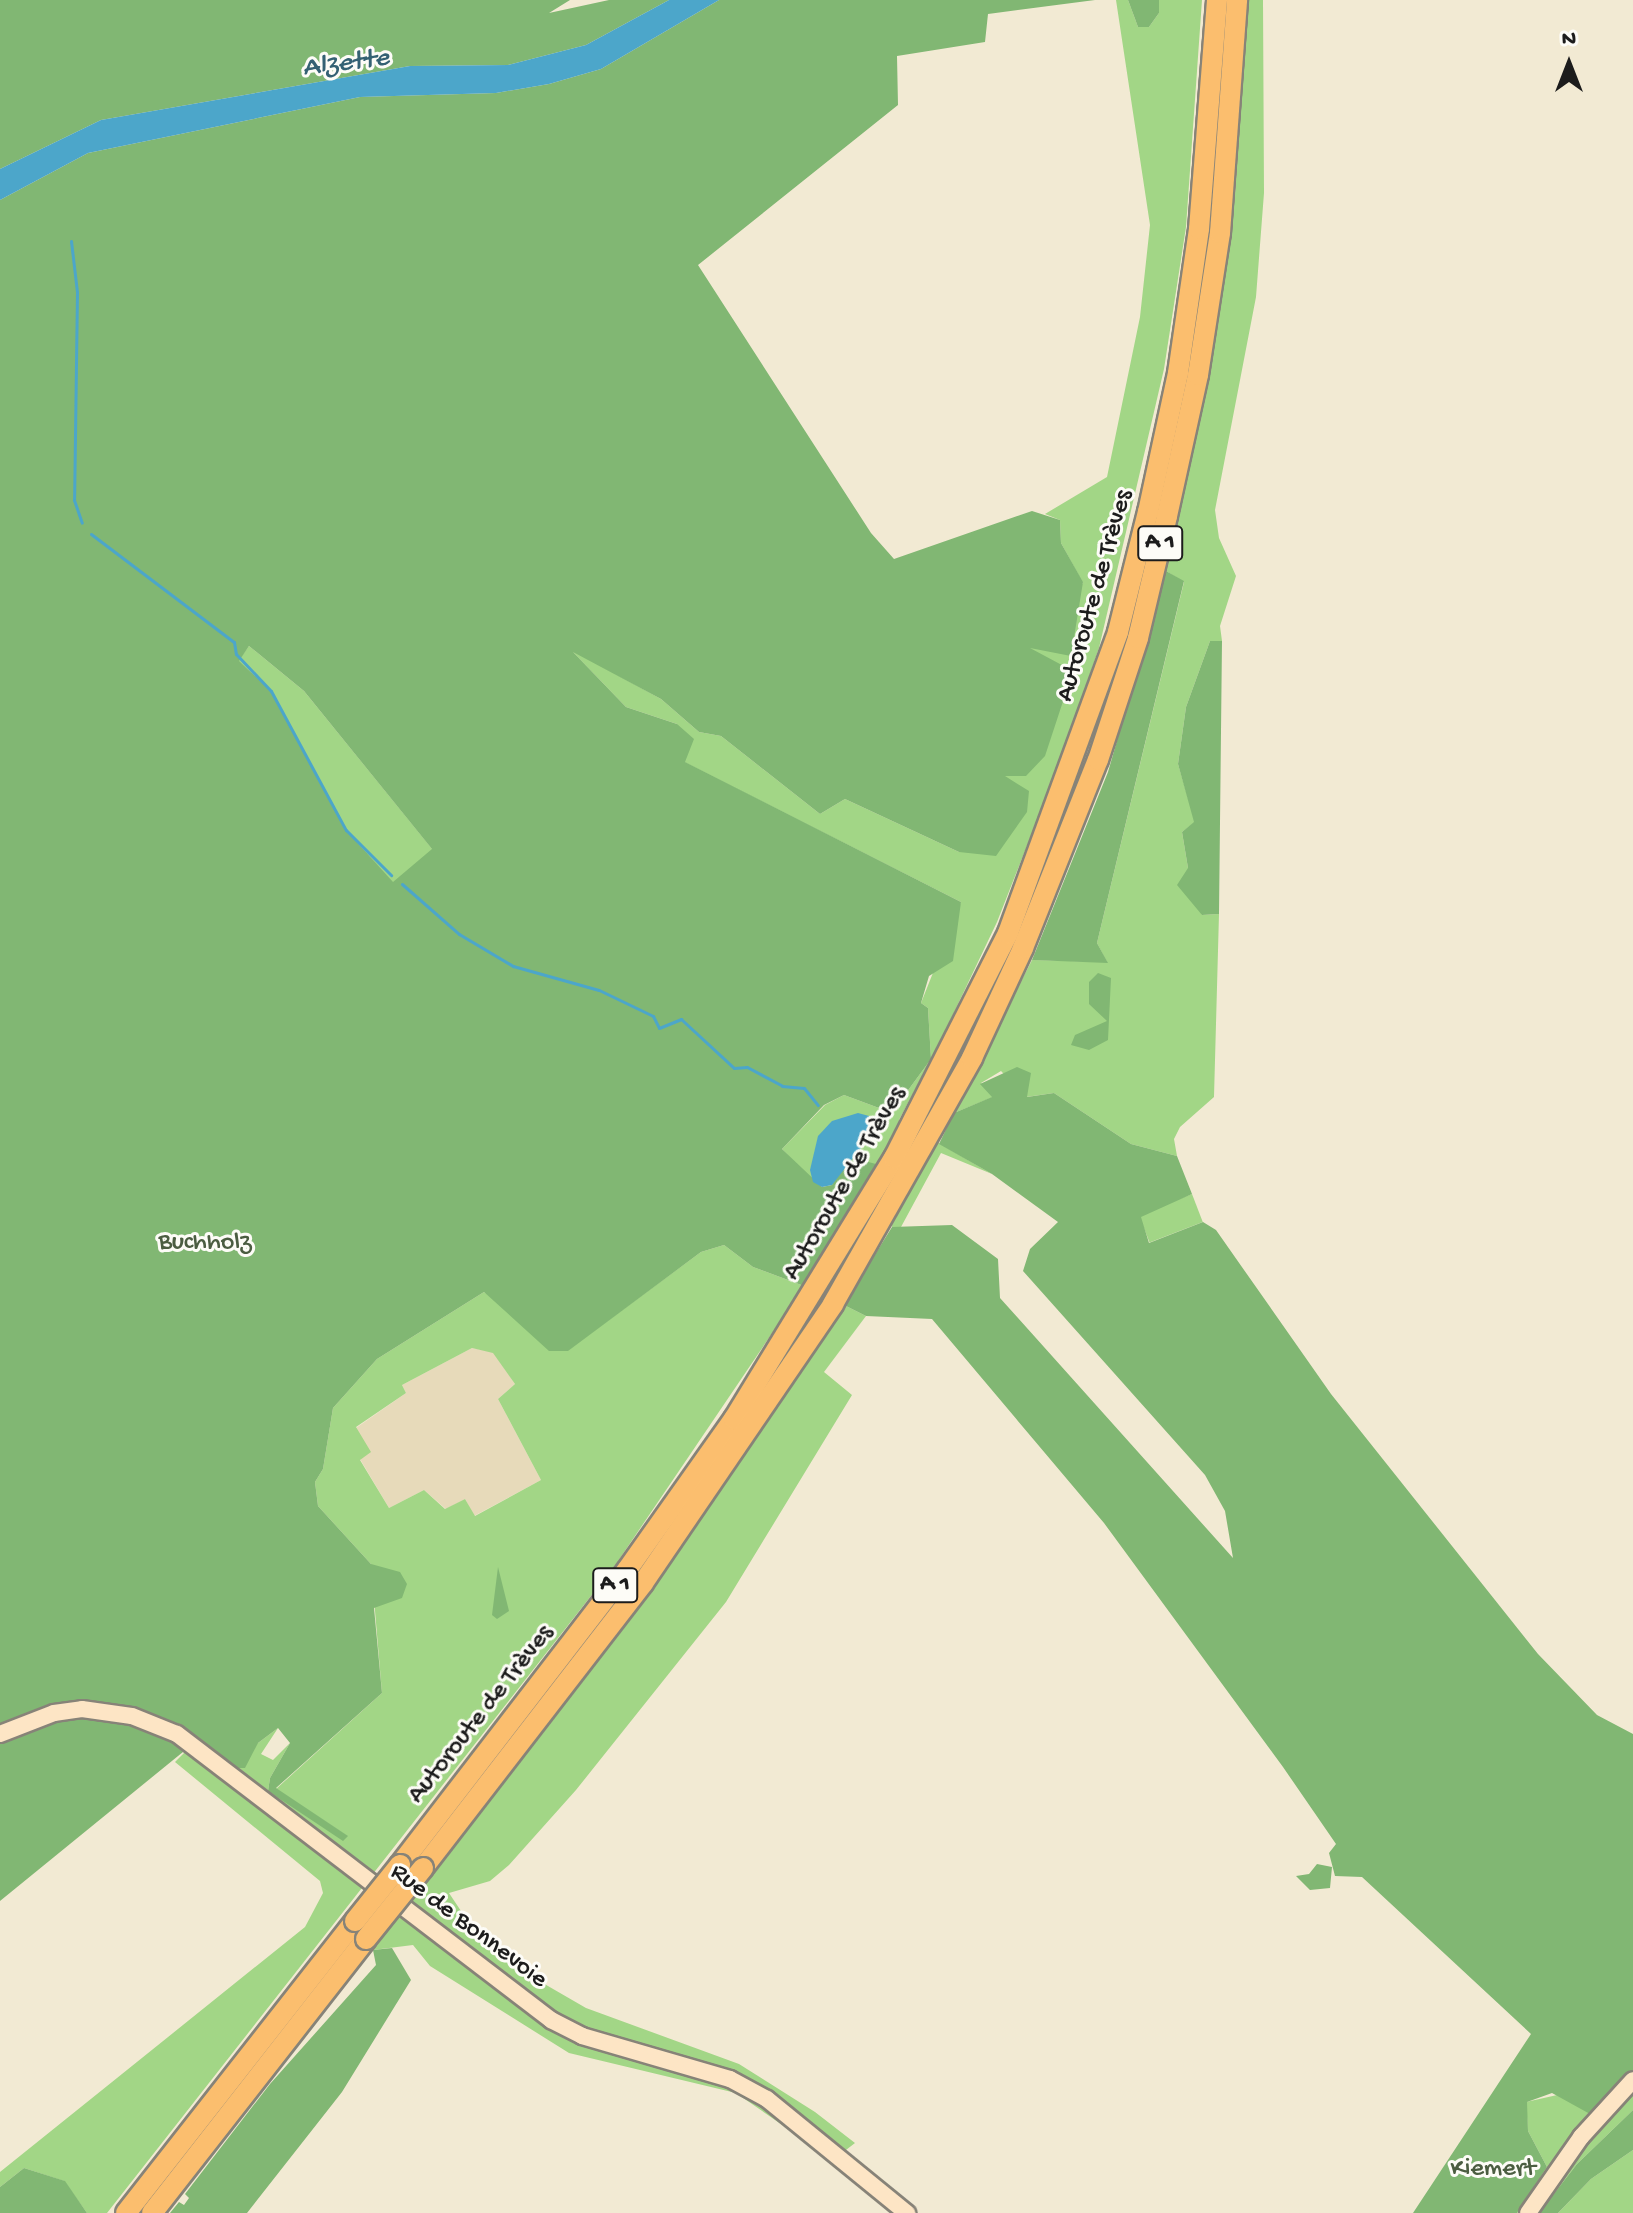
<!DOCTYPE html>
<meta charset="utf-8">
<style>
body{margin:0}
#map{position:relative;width:1633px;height:2213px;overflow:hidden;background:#f2ead3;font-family:"Gochi Hand",sans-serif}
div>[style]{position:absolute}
.built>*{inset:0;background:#e7daba}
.green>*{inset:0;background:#a2d686;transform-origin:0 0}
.forest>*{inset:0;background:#81b773}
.water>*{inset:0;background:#4ca6ca}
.stream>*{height:3px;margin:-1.5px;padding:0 1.5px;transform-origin:1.5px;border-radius:1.5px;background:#4ca6ca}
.roads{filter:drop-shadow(2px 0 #878378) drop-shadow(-2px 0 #878378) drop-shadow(0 2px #878378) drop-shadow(0 -2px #878378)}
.secondary>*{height:16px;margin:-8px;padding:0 8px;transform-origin:8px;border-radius:8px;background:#fde5c5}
.highway>*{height:20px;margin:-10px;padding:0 10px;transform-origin:10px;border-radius:10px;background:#fbbe6e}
.bridges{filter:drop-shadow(2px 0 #878378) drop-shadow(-2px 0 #878378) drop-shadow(0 2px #878378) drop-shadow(0 -2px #878378)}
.highway-bridge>*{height:20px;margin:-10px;padding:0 10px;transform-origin:10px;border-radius:10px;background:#fbbe6e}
span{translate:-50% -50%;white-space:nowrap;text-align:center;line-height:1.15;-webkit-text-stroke:6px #fdfcf7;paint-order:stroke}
.shield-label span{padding:2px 6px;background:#fdfcf7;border:2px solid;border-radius:6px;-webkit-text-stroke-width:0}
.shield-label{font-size:24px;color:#1c1c1c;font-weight:700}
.street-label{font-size:26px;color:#1c1c1c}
.park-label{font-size:26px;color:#4b5d41}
.water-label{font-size:28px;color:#346173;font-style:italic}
.north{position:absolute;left:1529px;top:24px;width:80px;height:80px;-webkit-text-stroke:6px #fdfcf7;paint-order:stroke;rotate:0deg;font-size:22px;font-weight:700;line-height:32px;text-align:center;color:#1c1c1c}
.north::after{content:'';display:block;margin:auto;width:28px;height:36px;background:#1c1c1c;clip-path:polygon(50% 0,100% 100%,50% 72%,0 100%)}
</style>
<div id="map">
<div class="built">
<i style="clip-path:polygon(472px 1348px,493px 1352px,515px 1384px,498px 1399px,541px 1480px,474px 1516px,465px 1499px,446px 1509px,424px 1490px,389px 1508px,360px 1459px,356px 1428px,406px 1393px,402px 1385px)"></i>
</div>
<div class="green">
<i style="clip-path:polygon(1116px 0,1128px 0,1138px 27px,1149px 27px,1159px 13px,1159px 0,1202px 0,1186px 227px,1164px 369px,1099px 648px,1054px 777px,997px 922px,938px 1046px,899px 1120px,992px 1174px,941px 1153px,901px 1227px,892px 1227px,876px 1164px,832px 1185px,813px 1182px,782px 1149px,825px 1105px,844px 1095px,879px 1108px,898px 1104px,931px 1059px,928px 1008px,921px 1003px,961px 902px,684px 762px,677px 724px,626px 707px,570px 649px,661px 699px,699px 732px,721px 736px,820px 814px,845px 799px,959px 852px,1003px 776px,1027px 646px,1083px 583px,1061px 543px,1060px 520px,1045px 514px,1107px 477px,1140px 317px,1150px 225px)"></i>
<i style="clip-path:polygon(1248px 0,1263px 0,1264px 193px,1256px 297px,1215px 510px,1219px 538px,1236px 576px,1220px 626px,1222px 641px,1210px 641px,1186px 707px,1178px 764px,1195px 822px,1182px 832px,1188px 868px,1202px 915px,1219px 914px,1214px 1097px,1180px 1127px,1174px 1139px,1177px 1156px,1131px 1144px,1054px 1093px,1026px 1097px,1001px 1071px,981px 1083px,993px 1097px,954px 1113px,1032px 960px,1107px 962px,1097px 943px,1184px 582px,1166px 571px,1218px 325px,1235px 194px)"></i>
<i style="clip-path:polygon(249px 646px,304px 691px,433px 850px,393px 883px,346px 830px,271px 691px,238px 661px)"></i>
<i style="left:1192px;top:1194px;width:30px;height:57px;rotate:69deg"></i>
<i style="clip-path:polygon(evenodd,724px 1245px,753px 1267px,804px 1286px,616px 1564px,107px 2213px,87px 2213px,64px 2181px,24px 2168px,0 2187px,0 2172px,305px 1927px,323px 1893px,320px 1881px,175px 1762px,194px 1743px,258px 1743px,278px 1728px,261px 1754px,273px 1760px,290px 1743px,270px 1778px,268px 1791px,347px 1836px,276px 1789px,382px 1693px,371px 1564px,318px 1506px,315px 1482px,323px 1469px,333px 1408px,377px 1359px,484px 1292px,568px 1350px,701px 1252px,724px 1245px,472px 1348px,493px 1353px,515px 1384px,498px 1399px,541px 1480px,475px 1516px,465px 1499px,445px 1509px,424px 1490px,389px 1508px,360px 1460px,371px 1452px,356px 1427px,406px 1393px,402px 1385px,472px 1348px)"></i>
<i style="clip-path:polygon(844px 1305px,866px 1316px,824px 1372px,852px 1395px,726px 1602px,576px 1790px,509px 1865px,490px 1881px,449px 1893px,469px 1923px,541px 1982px,586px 2008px,739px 2064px,815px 2112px,855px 2143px,833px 2160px,736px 2093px,569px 2053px,430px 1966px,413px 1945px,373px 1950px,652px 1590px)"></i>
<i style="clip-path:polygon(1633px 2078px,1633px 2110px,1577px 2164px,1539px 2213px,1517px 2213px,1547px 2167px,1528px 2131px,1526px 2102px)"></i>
<i style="clip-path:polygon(1633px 2150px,1633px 2213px,1558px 2213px,1591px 2179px)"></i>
</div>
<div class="forest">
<i style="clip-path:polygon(0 0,570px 0,549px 13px,609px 0,669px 0,586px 45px,508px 65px,410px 66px,101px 120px,0 169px)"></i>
<i style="clip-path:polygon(evenodd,719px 0,1095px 0,988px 14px,985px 42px,897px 56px,898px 105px,698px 265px,871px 533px,894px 559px,1032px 511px,1060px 520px,1061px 543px,1083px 582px,1071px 656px,1030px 648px,1073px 671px,1045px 756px,1026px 776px,1005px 776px,1029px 791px,1027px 812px,996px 856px,959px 852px,845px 799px,820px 814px,721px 736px,699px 732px,661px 699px,573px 652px,626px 707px,677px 724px,694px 739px,685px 762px,961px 902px,953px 961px,929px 976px,921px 1003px,928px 1008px,931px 1059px,898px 1104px,879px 1108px,844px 1095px,824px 1105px,782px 1149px,822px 1187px,832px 1185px,849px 1157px,876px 1164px,804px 1286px,753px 1267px,724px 1245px,701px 1252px,568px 1351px,549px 1351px,484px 1292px,377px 1359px,333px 1408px,323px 1469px,315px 1482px,318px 1506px,371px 1564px,400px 1572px,407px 1584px,402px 1598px,374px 1608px,382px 1693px,276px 1788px,348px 1836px,343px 1841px,268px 1791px,270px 1778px,290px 1743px,278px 1728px,258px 1743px,245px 1768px,231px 1768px,194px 1743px,0 1901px,0 200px,88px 153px,360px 97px,496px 93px,549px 84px,601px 69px,719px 0,249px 646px,304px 691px,432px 849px,393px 882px,346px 830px,271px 691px,239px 661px,249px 646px)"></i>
<i style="clip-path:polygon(1128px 0,1159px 0,1159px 13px,1149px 27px,1138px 27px)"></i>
<i style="clip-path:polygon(1166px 571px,1184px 581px,1097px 943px,1108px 963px,1032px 960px,1108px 772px)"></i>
<i style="clip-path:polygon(1210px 641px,1222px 641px,1219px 914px,1202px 915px,1177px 885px,1188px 868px,1182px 832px,1194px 822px,1178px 764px,1186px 707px)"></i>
<i style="clip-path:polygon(1098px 973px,1111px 978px,1108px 1040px,1089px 1050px,1071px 1045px,1075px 1035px,1107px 1021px,1089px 1004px,1089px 982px)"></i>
<i style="clip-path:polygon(1017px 1067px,1031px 1073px,1027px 1097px,1054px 1093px,1131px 1144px,1177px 1156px,1192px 1194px,1141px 1217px,1149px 1243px,1203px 1222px,1216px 1230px,1331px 1394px,1538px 1654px,1597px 1715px,1633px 1734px,1633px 2078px,1590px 2114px,1552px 2093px,1527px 2102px,1528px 2131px,1547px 2167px,1517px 2213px,1413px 2213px,1531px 2034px,1362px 1877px,1335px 1876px,1329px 1853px,1336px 1844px,1283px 1767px,1104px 1523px,932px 1319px,866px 1316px,844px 1305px,892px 1227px,952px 1225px,998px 1259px,1000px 1298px,1233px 1558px,1225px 1511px,1205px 1475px,1023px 1271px,1030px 1249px,1058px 1222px,992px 1174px,939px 1144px,954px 1113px,992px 1097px,980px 1084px)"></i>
<i style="clip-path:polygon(498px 1567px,509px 1611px,497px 1619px,492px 1615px)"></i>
<i style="clip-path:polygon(1317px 1864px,1332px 1867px,1330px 1888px,1310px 1890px,1296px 1876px,1309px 1874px)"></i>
<i style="clip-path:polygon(392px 1948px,411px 1980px,342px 2092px,247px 2213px,170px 2213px,179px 2202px,184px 2205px,189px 2198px,185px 2194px,270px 2084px,376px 1965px,373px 1950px)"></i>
<i style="clip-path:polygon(1633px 2110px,1633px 2150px,1591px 2179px,1558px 2213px,1539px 2213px,1577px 2164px)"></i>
<i style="clip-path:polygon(24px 2168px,65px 2181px,87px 2213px,0 2213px,0 2187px)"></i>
</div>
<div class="water">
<i style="clip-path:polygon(669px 0,719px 0,601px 69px,549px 84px,496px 93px,360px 97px,88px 153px,0 200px,0 169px,101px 120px,410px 66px,508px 65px,586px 45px)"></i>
<i style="clip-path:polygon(858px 1113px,869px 1116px,871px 1135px,832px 1185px,822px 1187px,813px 1182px,810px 1170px,818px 1136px,832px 1121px)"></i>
</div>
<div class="stream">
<i style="left:71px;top:241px;width:51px;rotate:83.3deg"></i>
<i style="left:77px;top:292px;width:208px;rotate:90.8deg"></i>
<i style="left:74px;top:500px;width:24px;rotate:71deg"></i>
<i style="left:91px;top:534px;width:179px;rotate:37.1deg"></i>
<i style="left:234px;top:642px;width:12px;rotate:81deg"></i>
<i style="left:236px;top:654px;width:51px;rotate:46.6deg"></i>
<i style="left:271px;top:691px;width:158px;rotate:61.7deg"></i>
<i style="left:346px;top:830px;width:64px;rotate:45deg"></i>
<i style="left:402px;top:884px;width:76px;rotate:41.3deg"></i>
<i style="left:459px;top:934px;width:63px;rotate:30.7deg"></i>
<i style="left:513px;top:966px;width:89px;rotate:15.6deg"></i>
<i style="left:599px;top:990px;width:60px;rotate:25.7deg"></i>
<i style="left:653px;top:1016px;width:13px;rotate:63deg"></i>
<i style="left:659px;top:1028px;width:24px;rotate:-22deg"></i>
<i style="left:681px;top:1019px;width:72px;rotate:42.8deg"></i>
<i style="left:734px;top:1068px;width:13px;rotate:-4deg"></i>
<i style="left:747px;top:1067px;width:40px;rotate:28deg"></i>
<i style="left:782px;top:1086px;width:22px;rotate:5deg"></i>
<i style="left:804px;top:1088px;width:22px;rotate:51deg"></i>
</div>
<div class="roads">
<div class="secondary">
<i style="left:0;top:1734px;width:58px;rotate:-21.3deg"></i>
<i style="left:54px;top:1713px;width:28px;rotate:-8deg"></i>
<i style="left:82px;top:1709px;width:50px;rotate:8deg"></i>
<i style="left:132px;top:1716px;width:48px;rotate:21.8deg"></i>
<i style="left:177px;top:1734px;width:471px;rotate:37.4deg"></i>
<i style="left:551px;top:2020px;width:35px;rotate:27deg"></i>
<i style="left:582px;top:2036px;width:154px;rotate:16.2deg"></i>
<i style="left:730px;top:2079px;width:42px;rotate:28.4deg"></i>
<i style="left:767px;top:2099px;width:181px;rotate:39.2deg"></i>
<i style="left:1528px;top:2213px;width:93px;rotate:-55.1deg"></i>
<i style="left:1581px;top:2137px;width:77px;rotate:-47.6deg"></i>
</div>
<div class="highway">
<i style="left:400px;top:1865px;width:372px;rotate:-52.4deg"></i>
<i style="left:627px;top:1570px;width:185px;rotate:-54.7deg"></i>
<i style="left:734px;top:1419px;width:306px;rotate:-58.5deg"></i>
<i style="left:894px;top:1158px;width:252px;rotate:-63.1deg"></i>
<i style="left:1008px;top:933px;width:320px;rotate:-69.9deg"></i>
<i style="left:1118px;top:632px;width:124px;rotate:-76deg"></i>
<i style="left:1148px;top:512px;width:142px;rotate:-77.8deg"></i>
<i style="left:1178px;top:373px;width:146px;rotate:-81.7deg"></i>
<i style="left:1199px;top:229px;width:230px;rotate:-85.5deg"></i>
<i style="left:423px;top:1868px;width:360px;rotate:-52.3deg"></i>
<i style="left:643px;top:1583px;width:338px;rotate:-55.7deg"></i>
<i style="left:833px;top:1304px;width:283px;rotate:-60.5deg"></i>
<i style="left:972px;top:1058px;width:121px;rotate:-65.1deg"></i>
<i style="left:1023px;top:948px;width:202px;rotate:-68.3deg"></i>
<i style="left:1098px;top:760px;width:128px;rotate:-71.8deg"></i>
<i style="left:1138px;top:638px;width:125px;rotate:-76.6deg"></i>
<i style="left:1167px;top:516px;width:144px;rotate:-77.6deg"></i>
<i style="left:1198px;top:375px;width:144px;rotate:-81.2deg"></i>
<i style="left:1220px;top:233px;width:234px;rotate:-85.8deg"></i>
<i style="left:126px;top:2213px;width:371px;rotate:-51.9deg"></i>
<i style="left:152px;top:2213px;width:348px;rotate:-52deg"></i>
</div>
</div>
<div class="bridges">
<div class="highway-bridge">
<i style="left:355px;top:1921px;width:72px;rotate:-51.2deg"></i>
<i style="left:366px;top:1939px;width:91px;rotate:-51.2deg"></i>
</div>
</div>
<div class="shield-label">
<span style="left:1160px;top:543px">A 1</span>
<span style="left:615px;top:1585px">A 1</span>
</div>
<div class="street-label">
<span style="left:1096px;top:596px;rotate:-74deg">Autoroute de Trèves</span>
<span style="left:846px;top:1184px;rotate:-60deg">Autoroute de Trèves</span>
<span style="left:482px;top:1715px;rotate:-52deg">Autoroute de Trèves</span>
<span style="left:468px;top:1927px;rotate:37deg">Rue de Bonnevoie</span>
</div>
<div class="park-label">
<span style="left:205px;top:1244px">Buchholz</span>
<span style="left:1493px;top:2170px">Kiemert</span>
</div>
<div class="water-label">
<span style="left:346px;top:64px;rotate:-7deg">Alzette</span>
</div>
<div class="north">N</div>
</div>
